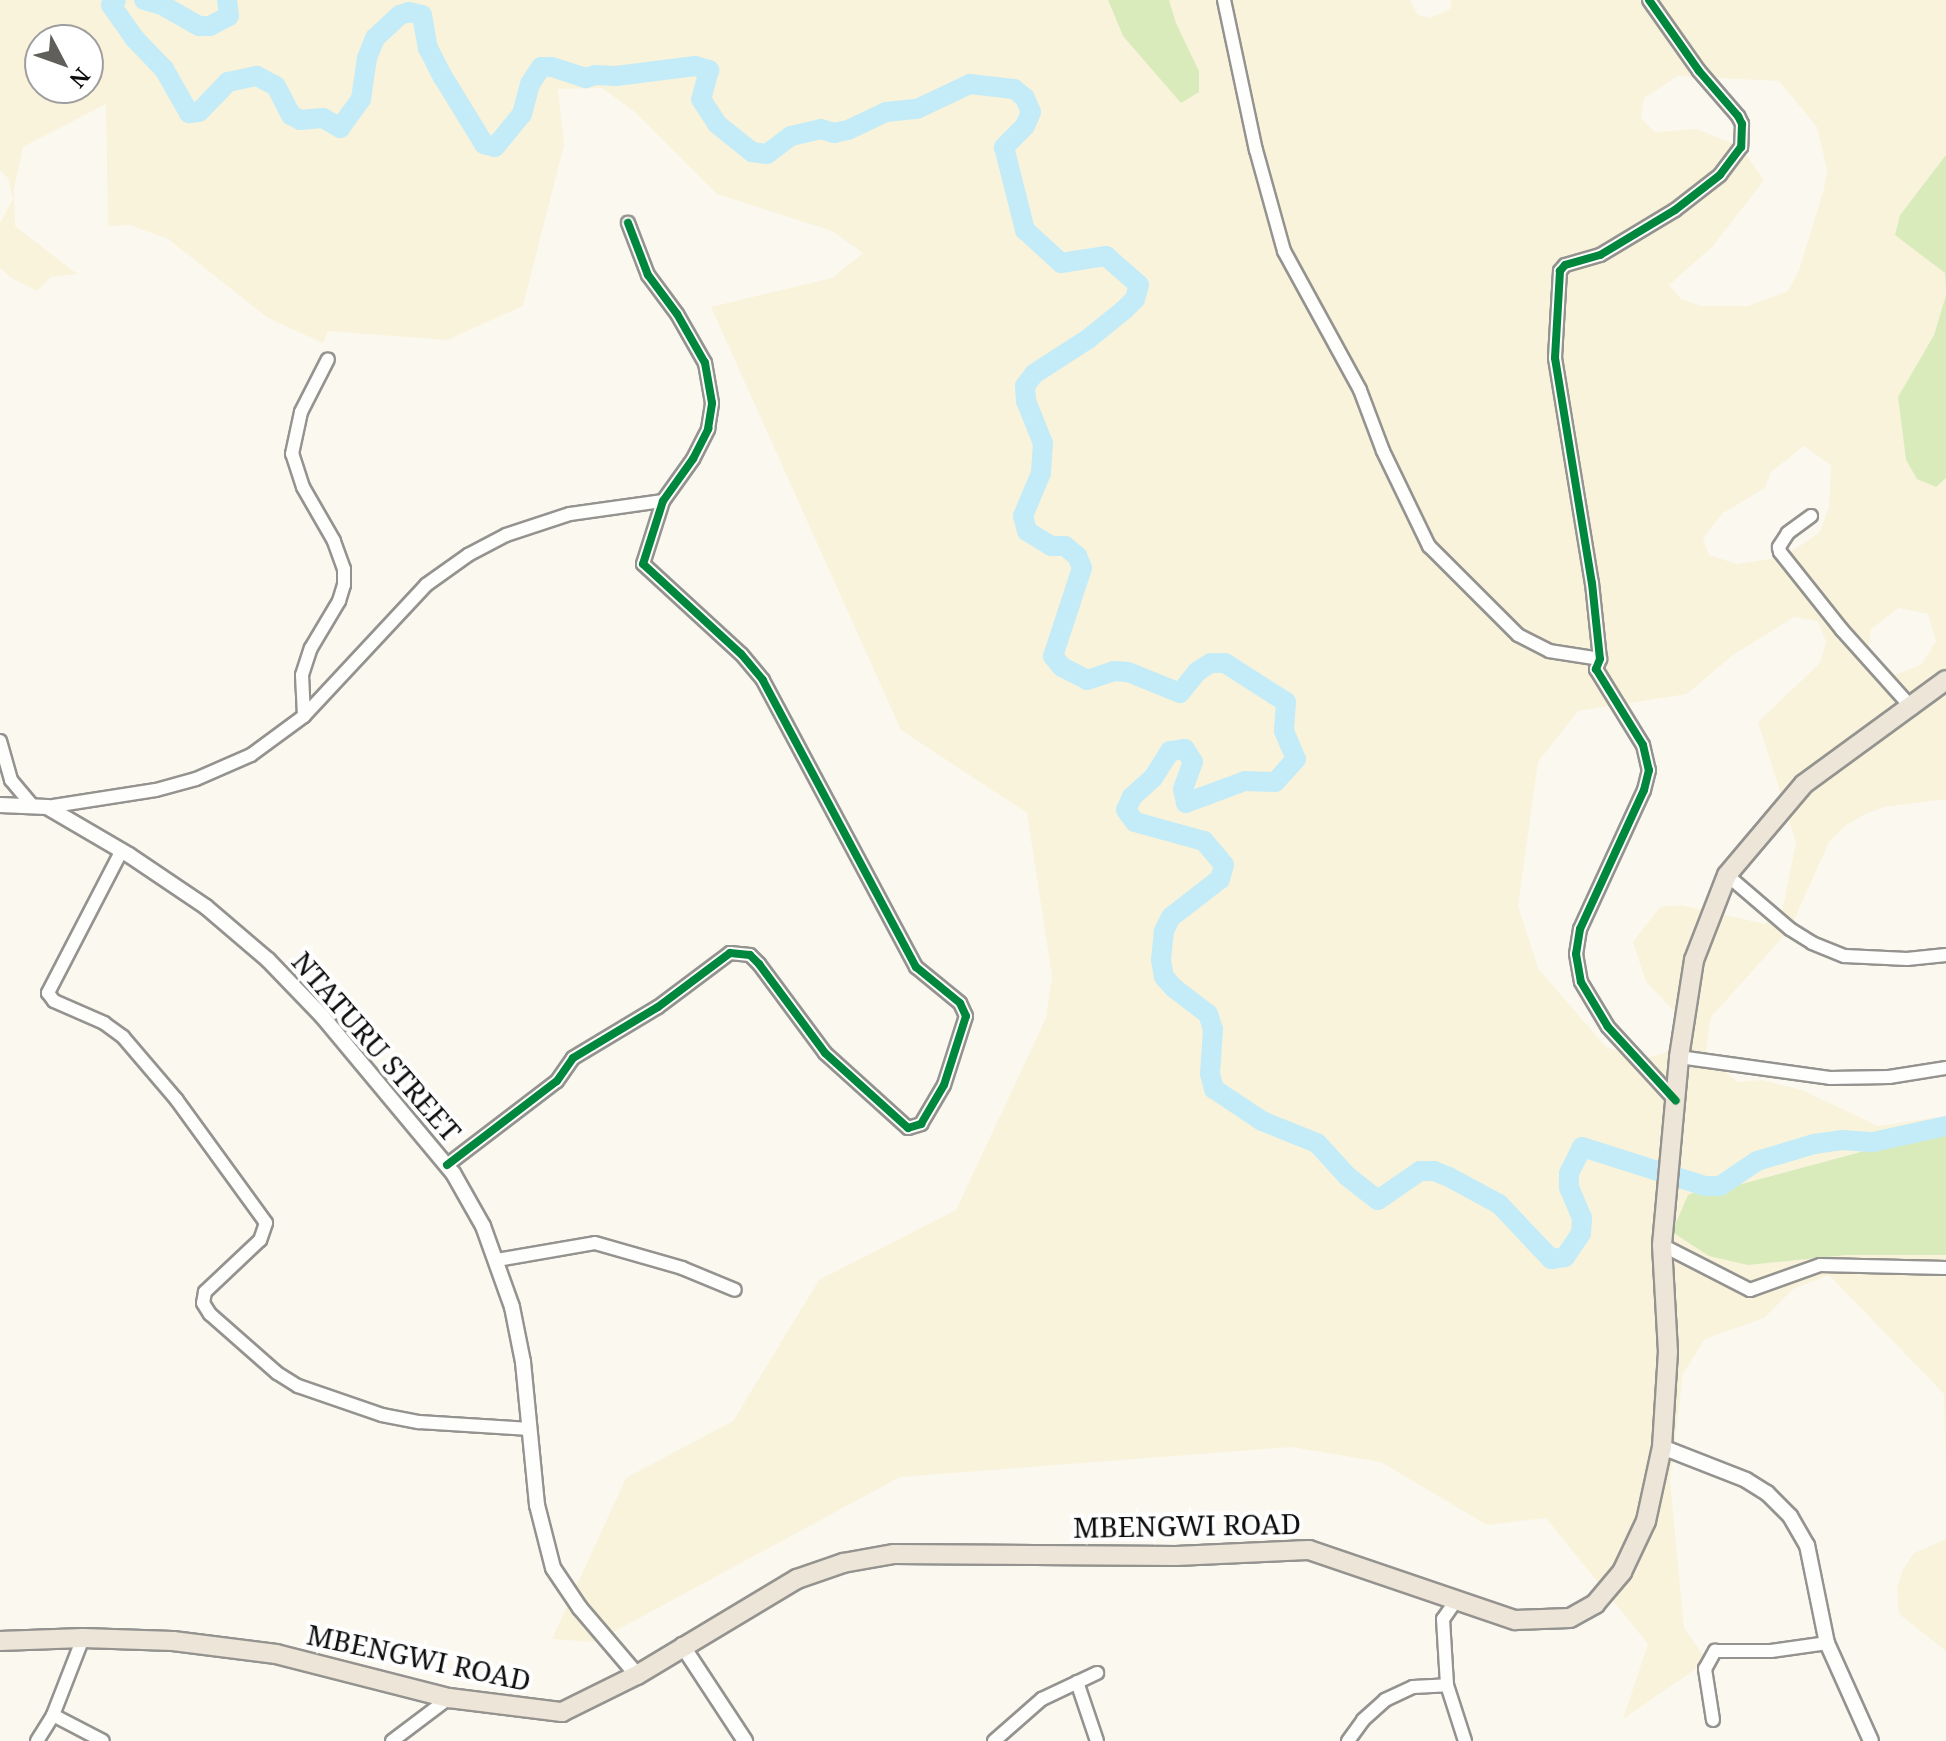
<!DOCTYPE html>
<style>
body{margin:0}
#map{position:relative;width:1946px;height:1741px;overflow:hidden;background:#fbf8f0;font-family:"Noto Serif",serif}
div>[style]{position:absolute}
.farmland>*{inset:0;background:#f9f3db}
.forest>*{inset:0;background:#d9ebbb}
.river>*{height:20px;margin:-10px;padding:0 10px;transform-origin:10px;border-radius:10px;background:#c3ecf8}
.roads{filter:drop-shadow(2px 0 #94938f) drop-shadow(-2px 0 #94938f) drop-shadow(0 2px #94938f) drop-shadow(0 -2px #94938f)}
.minor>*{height:12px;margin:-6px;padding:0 6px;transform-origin:6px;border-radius:6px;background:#fefefd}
.tertiary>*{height:14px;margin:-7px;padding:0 7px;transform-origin:7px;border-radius:7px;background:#fefefd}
.primary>*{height:18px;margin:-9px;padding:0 9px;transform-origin:9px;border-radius:9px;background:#ede5d7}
.cycleway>*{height:8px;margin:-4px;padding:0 4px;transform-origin:4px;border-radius:4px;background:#00873e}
span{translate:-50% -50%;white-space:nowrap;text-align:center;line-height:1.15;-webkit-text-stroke:8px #fff;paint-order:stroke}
.street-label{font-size:28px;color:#0d0d0d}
.north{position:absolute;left:24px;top:24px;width:80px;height:80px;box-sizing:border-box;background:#fff;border:2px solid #9e9e9e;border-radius:50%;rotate:131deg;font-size:22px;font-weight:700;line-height:32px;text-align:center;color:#0d0d0d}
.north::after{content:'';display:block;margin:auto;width:28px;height:36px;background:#605f5c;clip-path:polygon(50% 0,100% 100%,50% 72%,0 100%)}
</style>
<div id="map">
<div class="farmland">
<i style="clip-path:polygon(evenodd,0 0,1108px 0,1123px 36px,1199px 71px,1176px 23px,1169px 0,1410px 0,1418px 15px,1430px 18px,1450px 9px,1451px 0,1946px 0,1946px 155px,1900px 215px,1895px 234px,1945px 273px,1946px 295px,1934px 335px,1898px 397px,1906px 460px,1917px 478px,1936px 487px,1946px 478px,1946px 799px,1884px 807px,1865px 814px,1845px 826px,1829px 842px,1790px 929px,1711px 1017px,1705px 1057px,1738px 1082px,1762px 1080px,1802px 1090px,1878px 1126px,1946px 1116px,1946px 1129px,1727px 1188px,1707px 1187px,1748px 1265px,1846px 1255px,1946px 1255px,1946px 1483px,1944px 1394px,1829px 1275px,1793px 1289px,1764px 1318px,1705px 1339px,1683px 1374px,1670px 1480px,1684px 1628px,1707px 1661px,1623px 1719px,1648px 1644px,1546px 1518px,1487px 1525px,1381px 1462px,1292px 1447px,900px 1477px,595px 1642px,552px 1639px,626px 1478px,733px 1421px,819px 1280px,956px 1210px,1046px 1018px,1052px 976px,1027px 813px,901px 730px,711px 307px,832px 278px,863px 253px,832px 231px,717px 194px,635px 112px,602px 88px,558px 89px,564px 145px,523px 306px,447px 340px,328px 331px,323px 343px,268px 318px,168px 239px,130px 225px,108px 226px,106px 104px,23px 147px,14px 189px,15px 226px,77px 274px,51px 277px,37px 291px,13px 279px,0 268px,0 223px,13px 199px,8px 178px,0 170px,0 0,40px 40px,88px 40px,88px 88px,40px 88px,40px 40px,0 0,1678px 76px,1779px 81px,1817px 127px,1827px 169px,1824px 189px,1799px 270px,1788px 291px,1748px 306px,1701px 306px,1681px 299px,1669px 285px,1713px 246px,1764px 180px,1741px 147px,1697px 129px,1655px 132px,1641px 118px,1644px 98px,1678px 76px,0 0,1804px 446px,1831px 465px,1829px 508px,1819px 533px,1783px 557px,1737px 564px,1709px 555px,1703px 538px,1723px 513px,1765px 488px,1771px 472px,1804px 446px,0 0,1899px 608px,1928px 614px,1936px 641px,1922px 664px,1895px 675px,1867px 660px,1871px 629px,1899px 608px,0 0,1794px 617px,1818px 621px,1826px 642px,1820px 663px,1758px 722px,1796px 842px,1783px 908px,1765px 924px,1681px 905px,1660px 907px,1633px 942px,1646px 982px,1676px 1013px,1678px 1033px,1687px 1045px,1645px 1059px,1606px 1047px,1538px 968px,1518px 906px,1538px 762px,1578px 711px,1687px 694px,1733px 655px,1794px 617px)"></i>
<i style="clip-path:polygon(1946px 1539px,1946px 1651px,1899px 1614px,1897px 1588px,1903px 1569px,1914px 1553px)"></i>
</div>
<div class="forest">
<i style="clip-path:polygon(1108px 0,1169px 0,1176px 23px,1199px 71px,1199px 92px,1181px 103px,1123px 36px)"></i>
<i style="clip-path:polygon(1946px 155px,1946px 292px,1945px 273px,1895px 235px,1900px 215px)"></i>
<i style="clip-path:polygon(1946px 295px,1946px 478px,1936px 487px,1917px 479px,1906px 460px,1898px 397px,1934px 335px)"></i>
<i style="clip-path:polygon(1946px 1129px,1946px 1255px,1847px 1255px,1748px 1265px,1709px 1256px,1672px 1232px,1688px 1195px,1707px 1187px,1727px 1188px)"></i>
</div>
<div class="river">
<i style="left:116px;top:0;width:7px;rotate:135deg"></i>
<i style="left:111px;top:5px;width:42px;rotate:54.8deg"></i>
<i style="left:135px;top:39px;width:42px;rotate:46deg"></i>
<i style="left:164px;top:69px;width:51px;rotate:60.4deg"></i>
<i style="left:189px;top:113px;width:10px;rotate:-6deg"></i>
<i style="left:199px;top:112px;width:42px;rotate:-46deg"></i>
<i style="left:228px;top:82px;width:30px;rotate:-12deg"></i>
<i style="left:257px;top:76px;width:21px;rotate:28deg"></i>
<i style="left:276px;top:86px;width:33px;rotate:63deg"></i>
<i style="left:291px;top:115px;width:10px;rotate:29deg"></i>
<i style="left:300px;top:120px;width:23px;rotate:-5deg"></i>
<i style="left:323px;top:118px;width:20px;rotate:30deg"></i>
<i style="left:340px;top:128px;width:36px;rotate:-54deg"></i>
<i style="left:361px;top:99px;width:41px;rotate:-81.7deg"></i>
<i style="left:367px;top:58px;width:22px;rotate:-68deg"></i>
<i style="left:375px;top:38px;width:34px;rotate:-43deg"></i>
<i style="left:400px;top:15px;width:9px;rotate:-18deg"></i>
<i style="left:409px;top:12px;width:13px;rotate:13deg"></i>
<i style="left:422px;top:15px;width:34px;rotate:80deg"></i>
<i style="left:428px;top:48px;width:33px;rotate:63deg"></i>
<i style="left:443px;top:77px;width:79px;rotate:58.5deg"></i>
<i style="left:484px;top:144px;width:11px;rotate:15deg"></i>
<i style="left:495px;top:147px;width:43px;rotate:-50.7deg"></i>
<i style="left:522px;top:114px;width:31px;rotate:-75deg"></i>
<i style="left:530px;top:84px;width:20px;rotate:-57deg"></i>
<i style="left:541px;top:67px;width:11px"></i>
<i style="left:552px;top:67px;width:36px;rotate:18deg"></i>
<i style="left:586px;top:78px;width:9px;rotate:-18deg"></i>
<i style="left:595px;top:75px;width:21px;rotate:3deg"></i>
<i style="left:616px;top:76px;width:80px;rotate:-7.2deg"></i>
<i style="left:695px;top:66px;width:15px;rotate:16deg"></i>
<i style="left:709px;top:70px;width:30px;rotate:105deg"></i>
<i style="left:701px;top:99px;width:30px;rotate:57deg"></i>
<i style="left:717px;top:124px;width:45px;rotate:38.7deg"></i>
<i style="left:752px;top:152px;width:15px;rotate:8deg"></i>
<i style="left:767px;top:154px;width:30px;rotate:-37deg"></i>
<i style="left:791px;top:136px;width:31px;rotate:-13deg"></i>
<i style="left:821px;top:129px;width:14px;rotate:17deg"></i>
<i style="left:834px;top:133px;width:14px;rotate:-12deg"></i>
<i style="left:848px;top:130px;width:42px;rotate:-25.3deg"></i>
<i style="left:886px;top:112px;width:31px;rotate:-6deg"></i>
<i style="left:917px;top:109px;width:59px;rotate:-25.3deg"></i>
<i style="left:970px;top:84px;width:44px;rotate:6.5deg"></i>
<i style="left:1014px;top:89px;width:14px;rotate:39deg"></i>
<i style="left:1025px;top:98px;width:15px;rotate:67deg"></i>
<i style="left:1031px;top:112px;width:15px;rotate:113deg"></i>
<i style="left:1025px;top:126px;width:30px;rotate:135deg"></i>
<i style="left:1004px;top:147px;width:86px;rotate:75.8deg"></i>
<i style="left:1025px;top:230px;width:49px;rotate:42.5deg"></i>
<i style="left:1061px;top:263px;width:46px;rotate:-8.8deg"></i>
<i style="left:1106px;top:256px;width:44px;rotate:41.3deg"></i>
<i style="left:1139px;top:285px;width:15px;rotate:106deg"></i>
<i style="left:1135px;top:299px;width:16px;rotate:135deg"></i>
<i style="left:1124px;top:310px;width:46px;rotate:141.1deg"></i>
<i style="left:1088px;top:339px;width:64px;rotate:147.1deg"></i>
<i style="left:1034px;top:374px;width:15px;rotate:127deg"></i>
<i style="left:1025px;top:386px;width:15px;rotate:86deg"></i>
<i style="left:1026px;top:401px;width:45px;rotate:68deg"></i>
<i style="left:1043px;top:443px;width:30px;rotate:94deg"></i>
<i style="left:1041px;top:473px;width:47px;rotate:112.7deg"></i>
<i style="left:1023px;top:516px;width:16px;rotate:75deg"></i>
<i style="left:1027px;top:531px;width:28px;rotate:32deg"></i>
<i style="left:1051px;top:546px;width:14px"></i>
<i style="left:1065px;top:546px;width:16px;rotate:40deg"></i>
<i style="left:1077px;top:556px;width:13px;rotate:67deg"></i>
<i style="left:1082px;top:568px;width:93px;rotate:108.2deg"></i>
<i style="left:1053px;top:656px;width:14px;rotate:51deg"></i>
<i style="left:1062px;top:667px;width:28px;rotate:27deg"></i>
<i style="left:1087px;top:680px;width:28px;rotate:-18deg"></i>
<i style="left:1114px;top:671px;width:14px;rotate:4deg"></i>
<i style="left:1128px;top:672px;width:56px;rotate:22deg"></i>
<i style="left:1180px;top:693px;width:28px;rotate:-51deg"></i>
<i style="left:1198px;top:671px;width:15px;rotate:-32deg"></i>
<i style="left:1211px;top:663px;width:14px"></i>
<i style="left:1225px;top:663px;width:72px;rotate:32.6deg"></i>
<i style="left:1286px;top:702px;width:29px;rotate:94deg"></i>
<i style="left:1284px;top:731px;width:30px;rotate:67deg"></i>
<i style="left:1296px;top:759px;width:31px;rotate:132deg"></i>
<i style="left:1275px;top:782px;width:30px;rotate:-178deg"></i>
<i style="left:1245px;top:781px;width:63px;rotate:159.6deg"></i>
<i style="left:1186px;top:803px;width:14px;rotate:-102deg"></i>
<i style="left:1183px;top:789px;width:29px;rotate:-70deg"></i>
<i style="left:1193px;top:762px;width:15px;rotate:-122deg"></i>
<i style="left:1185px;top:749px;width:15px;rotate:172deg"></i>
<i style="left:1170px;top:751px;width:31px;rotate:122deg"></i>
<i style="left:1154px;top:777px;width:30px;rotate:138deg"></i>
<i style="left:1132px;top:797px;width:14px;rotate:115deg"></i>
<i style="left:1126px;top:810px;width:15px;rotate:53deg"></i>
<i style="left:1135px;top:822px;width:72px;rotate:15.4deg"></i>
<i style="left:1204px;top:841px;width:31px;rotate:50deg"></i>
<i style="left:1224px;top:865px;width:15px;rotate:106deg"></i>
<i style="left:1220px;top:879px;width:62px;rotate:142.2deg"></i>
<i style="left:1171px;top:917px;width:16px;rotate:117deg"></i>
<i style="left:1164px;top:931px;width:29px;rotate:96deg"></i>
<i style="left:1161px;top:960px;width:17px;rotate:80deg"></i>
<i style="left:1164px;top:977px;width:15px;rotate:48deg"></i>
<i style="left:1174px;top:988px;width:43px;rotate:37.4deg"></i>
<i style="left:1208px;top:1014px;width:16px;rotate:72deg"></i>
<i style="left:1213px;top:1029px;width:45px;rotate:93.8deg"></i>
<i style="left:1210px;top:1074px;width:16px;rotate:75deg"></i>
<i style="left:1214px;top:1089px;width:58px;rotate:33.7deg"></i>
<i style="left:1262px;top:1121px;width:59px;rotate:21.8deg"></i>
<i style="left:1317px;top:1143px;width:45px;rotate:47.7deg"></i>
<i style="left:1347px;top:1176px;width:39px;rotate:38deg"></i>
<i style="left:1378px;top:1200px;width:51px;rotate:-34.6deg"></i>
<i style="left:1420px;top:1171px;width:14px"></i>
<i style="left:1434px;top:1171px;width:16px;rotate:22deg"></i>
<i style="left:1449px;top:1177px;width:57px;rotate:28.4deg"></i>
<i style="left:1499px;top:1204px;width:76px;rotate:46.6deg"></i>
<i style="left:1551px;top:1259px;width:14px;rotate:-8deg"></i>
<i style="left:1565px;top:1257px;width:29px;rotate:-56deg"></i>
<i style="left:1581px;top:1233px;width:15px;rotate:-86deg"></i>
<i style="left:1582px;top:1218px;width:33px;rotate:-113deg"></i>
<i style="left:1569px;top:1188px;width:15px;rotate:-90deg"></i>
<i style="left:1569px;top:1173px;width:29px;rotate:-63deg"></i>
<i style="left:1582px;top:1147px;width:129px;rotate:17.6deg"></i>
<i style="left:1705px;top:1186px;width:15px"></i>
<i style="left:1720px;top:1186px;width:45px;rotate:-34deg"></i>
<i style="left:1757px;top:1161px;width:59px;rotate:-16.6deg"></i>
<i style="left:1814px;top:1144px;width:28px;rotate:-8deg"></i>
<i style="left:1842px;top:1140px;width:31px;rotate:4deg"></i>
<i style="left:1873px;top:1142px;width:75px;rotate:-12.4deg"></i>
<i style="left:144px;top:0;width:19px;rotate:16deg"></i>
<i style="left:162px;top:5px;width:43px;rotate:29.6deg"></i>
<i style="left:199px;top:26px;width:11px"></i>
<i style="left:210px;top:26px;width:21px;rotate:-28deg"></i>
<i style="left:229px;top:16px;width:16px;rotate:-97deg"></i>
</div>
<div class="roads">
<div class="minor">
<i style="left:1224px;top:0;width:153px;rotate:78deg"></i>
<i style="left:1256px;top:150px;width:105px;rotate:74.5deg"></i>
<i style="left:1284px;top:251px;width:158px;rotate:61.3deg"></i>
<i style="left:1360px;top:390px;width:65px;rotate:69.3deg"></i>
<i style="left:1383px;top:451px;width:106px;rotate:64.2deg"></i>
<i style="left:1429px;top:546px;width:126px;rotate:45deg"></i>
<i style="left:1518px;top:635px;width:35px;rotate:27deg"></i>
<i style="left:1549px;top:651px;width:52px;rotate:8.9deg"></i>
<i style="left:1649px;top:0;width:87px;rotate:54.8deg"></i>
<i style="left:1699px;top:71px;width:60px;rotate:49.1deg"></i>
<i style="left:1738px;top:116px;width:9px;rotate:63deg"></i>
<i style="left:1742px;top:124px;width:23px;rotate:92deg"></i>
<i style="left:1741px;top:147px;width:35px;rotate:127deg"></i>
<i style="left:1720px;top:175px;width:57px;rotate:142.1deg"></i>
<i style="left:1675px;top:210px;width:87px;rotate:149deg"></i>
<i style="left:1600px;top:255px;width:36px;rotate:164deg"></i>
<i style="left:1565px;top:265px;width:8px;rotate:130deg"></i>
<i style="left:1560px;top:271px;width:87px;rotate:93.3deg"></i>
<i style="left:1555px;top:358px;width:228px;rotate:80.7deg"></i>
<i style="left:1592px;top:583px;width:76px;rotate:84deg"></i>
<i style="left:1600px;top:659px;width:11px;rotate:112deg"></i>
<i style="left:1596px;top:669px;width:89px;rotate:58.3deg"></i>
<i style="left:1643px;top:745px;width:26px;rotate:77deg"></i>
<i style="left:1649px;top:770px;width:21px;rotate:104deg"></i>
<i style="left:1644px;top:790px;width:153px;rotate:114.7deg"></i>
<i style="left:1580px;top:929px;width:25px;rotate:99deg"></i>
<i style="left:1576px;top:954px;width:28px;rotate:80deg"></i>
<i style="left:1581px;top:982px;width:52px;rotate:59deg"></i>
<i style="left:1608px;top:1027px;width:100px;rotate:47.4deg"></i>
<i style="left:1811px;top:516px;width:29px;rotate:144deg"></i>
<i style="left:1788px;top:533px;width:17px;rotate:123deg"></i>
<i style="left:1779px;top:547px;width:5px;rotate:79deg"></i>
<i style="left:1780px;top:552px;width:100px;rotate:51.5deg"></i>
<i style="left:1842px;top:630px;width:105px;rotate:48.1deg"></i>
<i style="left:304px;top:716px;width:41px;rotate:-92.8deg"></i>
<i style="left:302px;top:675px;width:28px;rotate:-72deg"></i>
<i style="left:311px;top:648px;width:55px;rotate:-59.2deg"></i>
<i style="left:339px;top:601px;width:17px;rotate:-73deg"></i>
<i style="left:344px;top:585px;width:16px;rotate:-90deg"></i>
<i style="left:344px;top:569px;width:30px;rotate:-110deg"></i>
<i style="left:334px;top:541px;width:62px;rotate:-119.9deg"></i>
<i style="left:303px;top:487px;width:35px;rotate:-108deg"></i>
<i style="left:292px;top:454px;width:43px;rotate:-77.9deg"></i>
<i style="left:301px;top:412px;width:59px;rotate:-63deg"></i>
<i style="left:0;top:741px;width:41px;rotate:74.2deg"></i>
<i style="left:11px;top:780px;width:33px;rotate:50deg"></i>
<i style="left:47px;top:807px;width:110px;rotate:-8.9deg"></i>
<i style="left:156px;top:790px;width:41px;rotate:-15.4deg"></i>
<i style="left:196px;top:779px;width:60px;rotate:-23.6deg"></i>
<i style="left:251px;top:755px;width:66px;rotate:-36.3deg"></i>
<i style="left:304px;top:716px;width:179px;rotate:-47deg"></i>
<i style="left:426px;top:585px;width:52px;rotate:-35.5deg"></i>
<i style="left:468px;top:555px;width:43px;rotate:-27.8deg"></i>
<i style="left:506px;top:535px;width:67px;rotate:-18.2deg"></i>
<i style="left:570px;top:514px;width:94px;rotate:-8deg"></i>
<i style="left:122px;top:850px;width:161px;rotate:117.4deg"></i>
<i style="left:48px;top:993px;width:10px;rotate:53deg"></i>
<i style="left:54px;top:1001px;width:55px;rotate:23.7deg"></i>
<i style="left:104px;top:1023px;width:24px;rotate:36deg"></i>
<i style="left:123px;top:1037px;width:82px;rotate:49.5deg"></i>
<i style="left:176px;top:1099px;width:153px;rotate:54deg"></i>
<i style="left:266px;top:1223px;width:18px;rotate:109deg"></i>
<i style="left:260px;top:1240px;width:76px;rotate:136.6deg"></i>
<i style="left:205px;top:1292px;width:11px;rotate:100deg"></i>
<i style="left:203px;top:1303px;width:13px;rotate:58deg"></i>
<i style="left:210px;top:1314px;width:89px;rotate:41.4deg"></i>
<i style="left:277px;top:1373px;width:25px;rotate:32deg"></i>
<i style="left:298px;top:1386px;width:89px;rotate:19deg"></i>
<i style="left:382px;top:1415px;width:38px;rotate:11deg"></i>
<i style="left:419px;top:1422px;width:111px;rotate:3.6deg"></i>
<i style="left:1727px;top:875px;width:83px;rotate:40.6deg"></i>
<i style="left:1790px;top:929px;width:26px;rotate:32deg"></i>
<i style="left:1812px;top:943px;width:35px;rotate:22deg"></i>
<i style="left:1845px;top:956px;width:62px;rotate:2.8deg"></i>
<i style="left:1907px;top:959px;width:39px;rotate:-6deg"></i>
<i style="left:1679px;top:1057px;width:152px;rotate:7.9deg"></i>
<i style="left:1830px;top:1078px;width:59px;rotate:-1deg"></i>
<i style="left:1889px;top:1077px;width:58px;rotate:-9deg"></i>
<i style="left:447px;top:1165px;width:138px;rotate:-37.4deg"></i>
<i style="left:557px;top:1081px;width:28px;rotate:-55deg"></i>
<i style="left:573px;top:1058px;width:99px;rotate:-31deg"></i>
<i style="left:658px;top:1007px;width:90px;rotate:-36.9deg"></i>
<i style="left:730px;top:953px;width:20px;rotate:6deg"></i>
<i style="left:750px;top:955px;width:13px;rotate:45deg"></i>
<i style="left:759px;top:964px;width:111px;rotate:53.4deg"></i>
<i style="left:825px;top:1053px;width:112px;rotate:42.1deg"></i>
<i style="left:908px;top:1128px;width:14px;rotate:-17deg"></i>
<i style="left:921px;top:1124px;width:45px;rotate:-59.5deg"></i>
<i style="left:944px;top:1085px;width:72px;rotate:-72.3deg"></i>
<i style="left:966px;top:1016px;width:14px;rotate:-115deg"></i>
<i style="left:960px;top:1003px;width:57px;rotate:-140.7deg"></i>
<i style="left:916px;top:967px;width:325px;rotate:-118.1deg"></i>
<i style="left:763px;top:680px;width:34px;rotate:-130deg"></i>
<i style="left:741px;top:654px;width:133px;rotate:-137.4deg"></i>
<i style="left:643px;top:564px;width:66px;rotate:-72.4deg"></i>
<i style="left:663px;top:501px;width:52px;rotate:-54.5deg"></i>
<i style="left:693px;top:459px;width:34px;rotate:-63deg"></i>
<i style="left:708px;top:429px;width:26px;rotate:-81deg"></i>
<i style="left:712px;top:403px;width:41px;rotate:-99.9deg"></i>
<i style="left:705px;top:363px;width:56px;rotate:-119.7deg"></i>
<i style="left:677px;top:314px;width:49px;rotate:-126.6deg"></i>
<i style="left:648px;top:275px;width:56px;rotate:-111deg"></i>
<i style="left:1662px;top:1245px;width:99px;rotate:27.1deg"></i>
<i style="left:1750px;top:1290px;width:74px;rotate:-19.7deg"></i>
<i style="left:1820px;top:1265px;width:126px;rotate:1.4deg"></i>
<i style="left:497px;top:1260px;width:99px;rotate:-9.8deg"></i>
<i style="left:595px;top:1243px;width:91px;rotate:16deg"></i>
<i style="left:682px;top:1268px;width:57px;rotate:22.5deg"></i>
<i style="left:1455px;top:1602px;width:21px;rotate:125deg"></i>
<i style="left:1443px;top:1619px;width:66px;rotate:86.5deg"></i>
<i style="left:1447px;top:1685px;width:59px;rotate:72.2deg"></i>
<i style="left:1077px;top:1682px;width:62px;rotate:71.3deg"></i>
<i style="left:53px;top:1715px;width:56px;rotate:27.5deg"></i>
<i style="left:1713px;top:1720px;width:52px;rotate:-98.9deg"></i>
<i style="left:1705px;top:1669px;width:21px;rotate:-61deg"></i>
<i style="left:1715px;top:1651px;width:56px"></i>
<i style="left:1771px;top:1651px;width:57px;rotate:-8.1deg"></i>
<i style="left:37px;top:1741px;width:31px;rotate:-58deg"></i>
<i style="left:53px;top:1715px;width:83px;rotate:-68.7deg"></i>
<i style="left:392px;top:1741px;width:71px;rotate:-37deg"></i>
<i style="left:994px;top:1741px;width:64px;rotate:-41.2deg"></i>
<i style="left:1042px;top:1699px;width:61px;rotate:-25.3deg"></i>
<i style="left:1348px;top:1741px;width:26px;rotate:-54deg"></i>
<i style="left:1363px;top:1720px;width:30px;rotate:-42deg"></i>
<i style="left:1385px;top:1700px;width:31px;rotate:-25deg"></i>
<i style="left:1413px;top:1687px;width:34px;rotate:-3deg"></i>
</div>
<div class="tertiary">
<i style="left:0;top:805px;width:47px;rotate:2.4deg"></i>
<i style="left:47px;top:807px;width:95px;rotate:30.3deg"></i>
<i style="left:129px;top:855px;width:93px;rotate:34deg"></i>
<i style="left:206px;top:907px;width:82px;rotate:40.5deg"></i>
<i style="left:268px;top:960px;width:78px;rotate:46deg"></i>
<i style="left:322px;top:1016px;width:204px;rotate:50.2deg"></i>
<i style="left:453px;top:1173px;width:61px;rotate:60.5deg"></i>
<i style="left:483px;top:1226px;width:86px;rotate:70.3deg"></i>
<i style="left:512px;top:1307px;width:56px;rotate:78.7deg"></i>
<i style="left:523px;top:1362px;width:144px;rotate:84.4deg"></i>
<i style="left:537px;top:1505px;width:65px;rotate:75.7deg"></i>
<i style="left:553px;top:1568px;width:48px;rotate:56deg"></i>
<i style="left:580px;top:1608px;width:88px;rotate:49.6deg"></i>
<i style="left:1662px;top:1447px;width:90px;rotate:21.4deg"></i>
<i style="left:1746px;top:1480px;width:25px;rotate:32deg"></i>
<i style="left:1767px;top:1493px;width:33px;rotate:45deg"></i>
<i style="left:1790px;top:1516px;width:34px;rotate:60deg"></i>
<i style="left:1807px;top:1545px;width:100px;rotate:78.5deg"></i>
<i style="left:1827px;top:1643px;width:107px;rotate:65.8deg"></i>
<i style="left:682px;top:1645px;width:115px;rotate:56.7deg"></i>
</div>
<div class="primary">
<i style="left:0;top:1641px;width:83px;rotate:-2.1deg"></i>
<i style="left:83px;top:1638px;width:90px;rotate:1.9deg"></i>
<i style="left:173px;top:1641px;width:104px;rotate:7.2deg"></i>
<i style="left:276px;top:1654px;width:179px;rotate:14.3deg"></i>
<i style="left:449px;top:1698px;width:114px;rotate:7.1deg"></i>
<i style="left:562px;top:1712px;width:84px;rotate:-26.3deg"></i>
<i style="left:637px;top:1675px;width:187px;rotate:-31deg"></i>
<i style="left:797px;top:1579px;width:49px;rotate:-19.2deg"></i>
<i style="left:843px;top:1563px;width:52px;rotate:-10deg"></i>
<i style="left:894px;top:1554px;width:282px;rotate:0.4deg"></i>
<i style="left:1176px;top:1556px;width:133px;rotate:-2.6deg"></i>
<i style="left:1309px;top:1550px;width:218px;rotate:18.8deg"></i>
<i style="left:1515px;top:1620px;width:55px;rotate:-2.1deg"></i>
<i style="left:1570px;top:1618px;width:29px;rotate:-29deg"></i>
<i style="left:1595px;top:1604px;width:42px;rotate:-49.8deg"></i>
<i style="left:1622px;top:1572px;width:56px;rotate:-64.8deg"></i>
<i style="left:1646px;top:1521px;width:76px;rotate:-77.8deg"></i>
<i style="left:1662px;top:1447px;width:95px;rotate:-86.4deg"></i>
<i style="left:1668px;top:1352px;width:107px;rotate:-93.2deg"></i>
<i style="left:1662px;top:1245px;width:189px;rotate:-84.8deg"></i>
<i style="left:1679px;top:1057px;width:98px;rotate:-81.2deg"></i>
<i style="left:1694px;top:960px;width:91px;rotate:-68.8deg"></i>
<i style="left:1727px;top:875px;width:119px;rotate:-49.8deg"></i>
<i style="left:1804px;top:784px;width:176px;rotate:-36.2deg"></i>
</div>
</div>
<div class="cycleway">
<i style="left:1649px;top:0;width:87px;rotate:54.8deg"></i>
<i style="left:1699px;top:71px;width:60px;rotate:49.1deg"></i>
<i style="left:1738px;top:116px;width:9px;rotate:63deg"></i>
<i style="left:1742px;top:124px;width:23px;rotate:92deg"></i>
<i style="left:1741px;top:147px;width:35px;rotate:127deg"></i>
<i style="left:1720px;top:175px;width:57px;rotate:142.1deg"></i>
<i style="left:1675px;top:210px;width:87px;rotate:149deg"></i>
<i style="left:1600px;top:255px;width:36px;rotate:164deg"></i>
<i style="left:1565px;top:265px;width:8px;rotate:130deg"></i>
<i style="left:1560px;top:271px;width:87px;rotate:93.3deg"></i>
<i style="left:1555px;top:358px;width:228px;rotate:80.7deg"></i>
<i style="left:1592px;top:583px;width:76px;rotate:84deg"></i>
<i style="left:1600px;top:659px;width:11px;rotate:112deg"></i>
<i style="left:1596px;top:669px;width:89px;rotate:58.3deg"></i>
<i style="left:1643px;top:745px;width:26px;rotate:77deg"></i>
<i style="left:1649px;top:770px;width:21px;rotate:104deg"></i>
<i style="left:1644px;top:790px;width:153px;rotate:114.7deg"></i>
<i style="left:1580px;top:929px;width:25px;rotate:99deg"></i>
<i style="left:1576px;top:954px;width:28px;rotate:80deg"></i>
<i style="left:1581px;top:982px;width:52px;rotate:59deg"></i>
<i style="left:1608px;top:1027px;width:100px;rotate:47.4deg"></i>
<i style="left:447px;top:1165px;width:138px;rotate:-37.4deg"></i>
<i style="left:557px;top:1081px;width:28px;rotate:-55deg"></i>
<i style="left:573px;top:1058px;width:99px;rotate:-31deg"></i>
<i style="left:658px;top:1007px;width:90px;rotate:-36.9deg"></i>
<i style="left:730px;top:953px;width:20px;rotate:6deg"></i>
<i style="left:750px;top:955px;width:13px;rotate:45deg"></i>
<i style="left:759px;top:964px;width:111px;rotate:53.4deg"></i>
<i style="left:825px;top:1053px;width:112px;rotate:42.1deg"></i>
<i style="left:908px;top:1128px;width:14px;rotate:-17deg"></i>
<i style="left:921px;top:1124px;width:45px;rotate:-59.5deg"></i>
<i style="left:944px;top:1085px;width:72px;rotate:-72.3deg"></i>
<i style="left:966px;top:1016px;width:14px;rotate:-115deg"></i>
<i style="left:960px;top:1003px;width:57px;rotate:-140.7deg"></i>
<i style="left:916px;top:967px;width:325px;rotate:-118.1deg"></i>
<i style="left:763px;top:680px;width:34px;rotate:-130deg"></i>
<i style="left:741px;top:654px;width:133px;rotate:-137.4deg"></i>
<i style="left:643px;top:564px;width:66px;rotate:-72.4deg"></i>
<i style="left:663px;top:501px;width:52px;rotate:-54.5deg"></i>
<i style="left:693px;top:459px;width:34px;rotate:-63deg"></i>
<i style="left:708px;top:429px;width:26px;rotate:-81deg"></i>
<i style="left:712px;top:403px;width:41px;rotate:-99.9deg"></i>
<i style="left:705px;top:363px;width:56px;rotate:-119.7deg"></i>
<i style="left:677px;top:314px;width:49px;rotate:-126.6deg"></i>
<i style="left:648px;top:275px;width:56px;rotate:-111deg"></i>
</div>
<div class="street-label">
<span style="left:377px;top:1046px;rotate:49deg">NTATURU STREET</span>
<span style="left:1187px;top:1525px;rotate:-1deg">MBENGWI ROAD</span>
<span style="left:419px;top:1657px;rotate:12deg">MBENGWI ROAD</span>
</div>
<div class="north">N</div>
</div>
